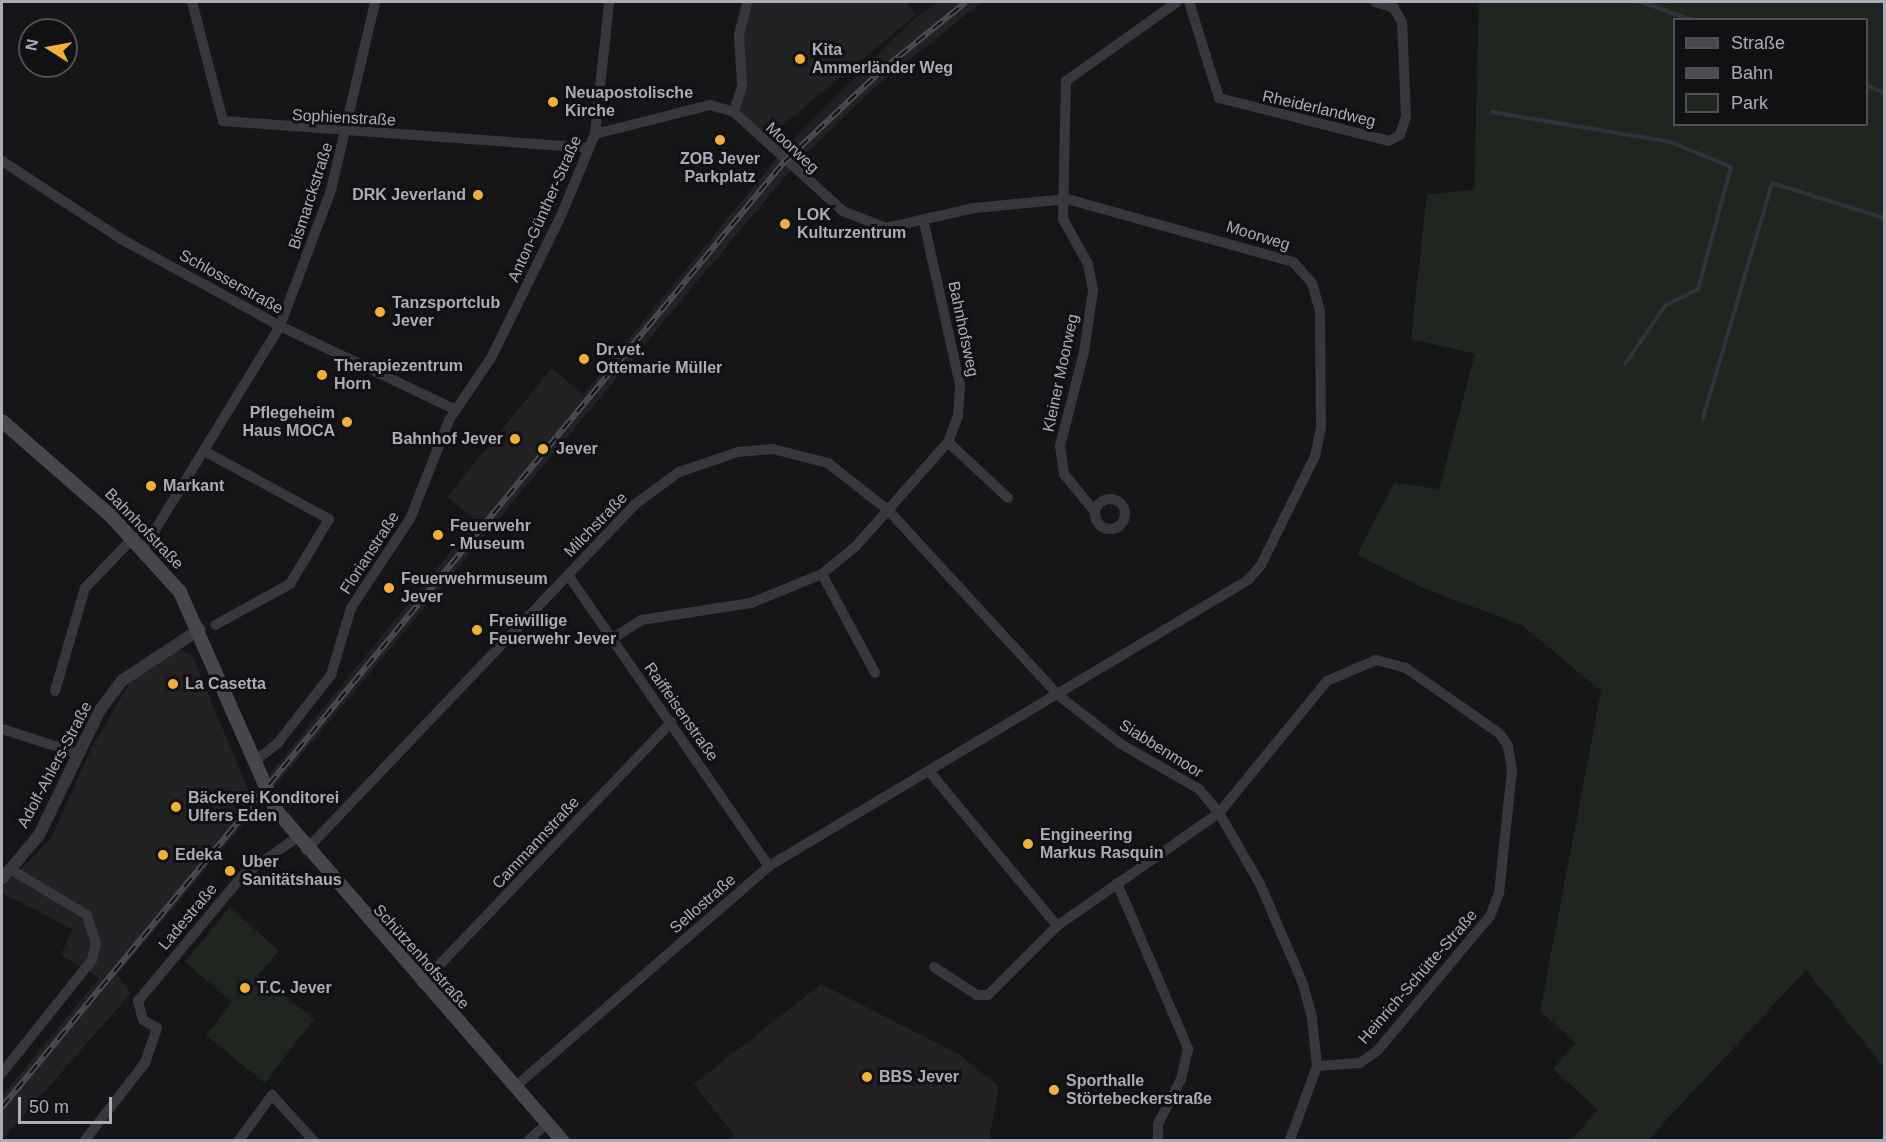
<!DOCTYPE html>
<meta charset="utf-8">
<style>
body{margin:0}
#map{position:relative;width:1886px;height:1142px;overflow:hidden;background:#161618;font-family:Arial,sans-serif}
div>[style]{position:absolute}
.built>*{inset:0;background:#222225}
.green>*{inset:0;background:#1e261f}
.stream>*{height:4px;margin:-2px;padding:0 2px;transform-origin:2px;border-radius:2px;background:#2c353c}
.minor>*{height:10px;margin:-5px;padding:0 5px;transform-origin:5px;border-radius:5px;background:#37383d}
.minor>.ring{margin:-5px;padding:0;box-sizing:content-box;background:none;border:10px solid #37383d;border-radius:50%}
.tertiary>*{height:12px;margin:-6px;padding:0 6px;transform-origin:6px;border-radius:6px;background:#37383d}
.secondary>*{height:14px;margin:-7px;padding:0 7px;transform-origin:7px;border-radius:7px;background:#45474d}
.rail>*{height:6px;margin-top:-3px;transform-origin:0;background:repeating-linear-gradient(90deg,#111113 0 11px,#4a4c52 0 22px);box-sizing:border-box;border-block:2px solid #4a4c52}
.dots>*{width:16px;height:16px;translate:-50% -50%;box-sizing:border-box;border:3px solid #111113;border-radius:50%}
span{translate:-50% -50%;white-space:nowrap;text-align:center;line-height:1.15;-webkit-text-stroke:6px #111113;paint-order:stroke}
.poi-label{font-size:16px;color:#a8adb8;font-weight:700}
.left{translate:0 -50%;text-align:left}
.right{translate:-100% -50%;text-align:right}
.street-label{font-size:16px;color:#a8adb8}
.frame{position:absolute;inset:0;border:3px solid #a8adb8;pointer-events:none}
.legend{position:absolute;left:1673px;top:18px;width:195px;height:108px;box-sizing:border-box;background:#111113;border:2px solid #4d4f55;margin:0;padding:8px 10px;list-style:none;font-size:18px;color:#a8adb8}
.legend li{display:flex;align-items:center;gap:12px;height:30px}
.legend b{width:30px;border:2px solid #4d4f55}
.north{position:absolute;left:18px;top:18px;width:60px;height:60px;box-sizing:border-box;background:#111113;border:2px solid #4d4f55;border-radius:50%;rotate:281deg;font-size:16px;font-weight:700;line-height:24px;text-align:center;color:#a8adb8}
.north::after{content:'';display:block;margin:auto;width:21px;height:27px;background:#f2b134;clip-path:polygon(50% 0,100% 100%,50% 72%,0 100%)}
.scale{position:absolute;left:18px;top:1097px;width:94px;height:27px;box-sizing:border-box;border:3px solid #a8adb8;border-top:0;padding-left:8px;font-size:18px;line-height:21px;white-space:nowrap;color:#a8adb8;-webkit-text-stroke:4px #111113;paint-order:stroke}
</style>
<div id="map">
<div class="built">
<i style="clip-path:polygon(747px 2px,906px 2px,916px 15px,762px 142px,734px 112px,742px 85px,739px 35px)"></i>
<i style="clip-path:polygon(938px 2px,982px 2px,875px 87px,800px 159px,117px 975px,131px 993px,2px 1140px,2px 1096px,99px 978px,61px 955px,72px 929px,2px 893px,2px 888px,51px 838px,92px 747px,130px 682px,180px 649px,193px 657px,251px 797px,476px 520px,447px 497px,552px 368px,583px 395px,786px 147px,914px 19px)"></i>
<i style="clip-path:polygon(821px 984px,960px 1055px,999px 1087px,989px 1140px,730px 1140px,734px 1135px,694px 1084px)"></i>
</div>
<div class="green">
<i style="clip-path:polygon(evenodd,1479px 2px,1884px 2px,1884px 1067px,1806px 970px,1648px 1140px,1571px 1140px,1598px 1110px,1553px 1069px,1576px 1043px,1540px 1011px,1601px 691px,1522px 625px,1425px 589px,1357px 555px,1394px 483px,1439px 489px,1475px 354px,1411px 339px,1427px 194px,1474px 190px,1479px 2px,1674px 20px,1866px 20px,1866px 124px,1674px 124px,1674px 20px)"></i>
<i style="clip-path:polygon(230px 907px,279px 951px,258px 975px,314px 1019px,265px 1083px,206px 1035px,232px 1002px,185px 962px)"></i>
</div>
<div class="stream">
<i style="left:1641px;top:2px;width:54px;rotate:19.4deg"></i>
<i style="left:1866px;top:85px;width:20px;rotate:24deg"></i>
<i style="left:1492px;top:112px;width:181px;rotate:9.5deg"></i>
<i style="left:1671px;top:142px;width:65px;rotate:22.6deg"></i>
<i style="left:1731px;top:167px;width:126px;rotate:105.1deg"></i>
<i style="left:1698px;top:289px;width:37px;rotate:153deg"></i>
<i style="left:1665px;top:306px;width:70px;rotate:124.6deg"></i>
<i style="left:1703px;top:418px;width:245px;rotate:-73.6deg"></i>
<i style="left:1772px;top:183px;width:117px;rotate:17.4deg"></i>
</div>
<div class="minor">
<i style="left:192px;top:2px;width:123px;rotate:75.4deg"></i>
<i style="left:223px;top:121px;width:366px;rotate:4.2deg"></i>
<i style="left:1189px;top:2px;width:101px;rotate:72.6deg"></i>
<i style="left:1219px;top:98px;width:175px;rotate:14.2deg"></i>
<i style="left:1389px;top:141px;width:13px;rotate:-29deg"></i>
<i style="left:1400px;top:135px;width:20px;rotate:-72deg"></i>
<i style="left:1406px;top:116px;width:94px;rotate:-92.4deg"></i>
<i style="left:1402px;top:22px;width:16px;rotate:-120deg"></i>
<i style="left:1394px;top:8px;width:20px;rotate:-162deg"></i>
<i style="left:734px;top:112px;width:28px;rotate:-73deg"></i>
<i style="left:742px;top:85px;width:50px;rotate:-93.4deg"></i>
<i style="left:739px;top:35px;width:34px;rotate:-76deg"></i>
<i style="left:595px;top:134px;width:119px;rotate:-14.2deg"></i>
<i style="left:710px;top:105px;width:25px;rotate:16deg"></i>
<i style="left:2px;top:161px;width:142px;rotate:33.2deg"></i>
<i style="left:121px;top:239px;width:181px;rotate:28.7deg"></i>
<i style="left:280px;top:326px;width:195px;rotate:25.5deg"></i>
<i style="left:948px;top:442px;width:82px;rotate:43deg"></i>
<i style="left:206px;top:452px;width:140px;rotate:28.6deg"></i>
<i style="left:329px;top:519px;width:76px;rotate:121deg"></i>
<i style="left:290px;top:584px;width:85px;rotate:151.3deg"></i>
<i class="ring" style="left:1095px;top:499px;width:20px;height:20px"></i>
<i style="left:1095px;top:512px;width:49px;rotate:-129.2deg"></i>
<i style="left:1064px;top:474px;width:28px;rotate:-98deg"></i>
<i style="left:1060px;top:446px;width:97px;rotate:-75.7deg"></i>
<i style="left:1084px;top:352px;width:63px;rotate:-81.7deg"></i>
<i style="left:1093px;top:290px;width:26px;rotate:-101deg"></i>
<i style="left:1088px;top:264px;width:51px;rotate:-119.1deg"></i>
<i style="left:1063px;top:219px;width:138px;rotate:-88.8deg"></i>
<i style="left:1066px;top:81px;width:136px;rotate:-35.4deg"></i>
<i style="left:144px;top:548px;width:260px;rotate:-58.5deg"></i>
<i style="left:280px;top:326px;width:145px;rotate:-69.4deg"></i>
<i style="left:331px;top:190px;width:193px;rotate:-76.8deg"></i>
<i style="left:822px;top:574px;width:112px;rotate:61.8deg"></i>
<i style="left:568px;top:575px;width:354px;rotate:55.4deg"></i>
<i style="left:612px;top:639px;width:35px;rotate:-33deg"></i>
<i style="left:641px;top:620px;width:111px;rotate:-8.8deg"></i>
<i style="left:751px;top:603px;width:77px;rotate:-22.2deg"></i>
<i style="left:822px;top:574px;width:44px;rotate:-39.5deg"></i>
<i style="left:856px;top:546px;width:139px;rotate:-48.5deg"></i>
<i style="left:948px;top:442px;width:28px;rotate:-69deg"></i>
<i style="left:958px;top:416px;width:31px;rotate:-86deg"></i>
<i style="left:960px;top:385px;width:167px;rotate:-102.5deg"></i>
<i style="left:55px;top:691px;width:107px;rotate:-73.8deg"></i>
<i style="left:85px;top:588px;width:71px;rotate:-46.1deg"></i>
<i style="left:2px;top:729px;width:82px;rotate:17.8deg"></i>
<i style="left:255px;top:761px;width:28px;rotate:-38deg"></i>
<i style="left:277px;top:744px;width:88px;rotate:-52deg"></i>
<i style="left:331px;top:675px;width:70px;rotate:-73.4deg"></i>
<i style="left:351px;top:608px;width:107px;rotate:-56.5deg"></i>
<i style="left:410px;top:519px;width:106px;rotate:-68.5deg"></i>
<i style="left:449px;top:420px;width:75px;rotate:-55.9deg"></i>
<i style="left:491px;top:358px;width:156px;rotate:-63.8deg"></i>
<i style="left:560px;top:218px;width:91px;rotate:-67.4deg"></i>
<i style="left:595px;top:134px;width:133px;rotate:-83.9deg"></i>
<i style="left:929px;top:771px;width:201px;rotate:50.4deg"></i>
<i style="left:306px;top:850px;width:476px;rotate:-46.4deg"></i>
<i style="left:634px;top:505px;width:56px;rotate:-36.3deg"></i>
<i style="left:679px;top:472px;width:62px;rotate:-18.7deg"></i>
<i style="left:738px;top:452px;width:35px;rotate:-5deg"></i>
<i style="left:773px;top:449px;width:57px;rotate:14.3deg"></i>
<i style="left:828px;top:463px;width:78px;rotate:38.2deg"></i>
<i style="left:889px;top:511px;width:250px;rotate:47.4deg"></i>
<i style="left:1058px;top:695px;width:80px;rotate:37.9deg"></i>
<i style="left:1121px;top:744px;width:90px;rotate:30deg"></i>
<i style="left:1199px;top:789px;width:31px;rotate:50deg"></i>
<i style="left:1219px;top:813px;width:82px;rotate:60deg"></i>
<i style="left:1260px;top:884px;width:109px;rotate:66.7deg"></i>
<i style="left:1303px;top:984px;width:35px;rotate:75deg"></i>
<i style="left:1312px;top:1018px;width:48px;rotate:84.1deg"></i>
<i style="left:1317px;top:1066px;width:79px;rotate:110deg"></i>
<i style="left:1117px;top:883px;width:181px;rotate:66.8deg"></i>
<i style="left:1188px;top:1049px;width:31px;rotate:103deg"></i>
<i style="left:1181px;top:1079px;width:51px;rotate:117.1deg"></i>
<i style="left:1158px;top:1124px;width:16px;rotate:90deg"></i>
<i style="left:934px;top:967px;width:51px;rotate:33.1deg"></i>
<i style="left:977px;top:995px;width:11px"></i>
<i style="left:988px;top:995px;width:98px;rotate:-45deg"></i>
<i style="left:1057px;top:926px;width:198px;rotate:-34.9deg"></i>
<i style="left:1219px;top:813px;width:171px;rotate:-50.7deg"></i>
<i style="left:1327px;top:681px;width:53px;rotate:-23.2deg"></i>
<i style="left:1376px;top:660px;width:31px;rotate:15deg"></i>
<i style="left:1406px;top:668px;width:113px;rotate:35deg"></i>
<i style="left:1499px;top:733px;width:16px;rotate:55deg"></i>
<i style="left:1508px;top:746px;width:24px;rotate:81deg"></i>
<i style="left:1512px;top:770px;width:124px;rotate:96deg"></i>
<i style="left:1499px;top:893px;width:25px;rotate:111deg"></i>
<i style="left:1490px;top:916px;width:176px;rotate:129.9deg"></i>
<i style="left:1377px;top:1051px;width:21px;rotate:145deg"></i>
<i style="left:1360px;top:1063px;width:43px;rotate:176deg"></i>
<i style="left:422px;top:983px;width:361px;rotate:-46.3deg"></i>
<i style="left:2px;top:1073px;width:144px;rotate:-51.5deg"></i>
<i style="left:92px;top:960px;width:17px;rotate:-77deg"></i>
<i style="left:96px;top:943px;width:29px;rotate:-108deg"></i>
<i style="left:87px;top:915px;width:90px;rotate:-149.1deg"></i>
<i style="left:515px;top:1087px;width:337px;rotate:-41deg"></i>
<i style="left:769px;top:866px;width:558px;rotate:-30.84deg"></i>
<i style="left:1248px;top:580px;width:20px;rotate:-49deg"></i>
<i style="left:1261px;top:565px;width:122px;rotate:-63.6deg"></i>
<i style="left:1315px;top:456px;width:30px;rotate:-78deg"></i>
<i style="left:1321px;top:427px;width:116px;rotate:-90.5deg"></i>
<i style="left:1320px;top:311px;width:29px;rotate:-106deg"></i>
<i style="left:1312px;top:283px;width:28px;rotate:-132deg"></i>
<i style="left:1293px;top:262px;width:234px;rotate:-164.4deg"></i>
<i style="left:1068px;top:199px;width:94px;rotate:174.5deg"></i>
<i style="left:974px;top:208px;width:90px;rotate:167.2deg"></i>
<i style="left:886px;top:228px;width:46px;rotate:-158.4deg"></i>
<i style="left:843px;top:211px;width:147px;rotate:-137.8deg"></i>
<i style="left:85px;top:1140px;width:98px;rotate:-52.1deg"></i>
<i style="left:145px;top:1063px;width:37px;rotate:-71deg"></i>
<i style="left:157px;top:1028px;width:16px;rotate:-150deg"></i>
<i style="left:143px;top:1020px;width:20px;rotate:-105deg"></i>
<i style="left:138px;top:1001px;width:163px;rotate:-50.2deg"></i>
<i style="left:242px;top:876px;width:66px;rotate:-35.1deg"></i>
<i style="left:239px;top:1140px;width:56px;rotate:-53.7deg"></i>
<i style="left:272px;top:1095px;width:61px;rotate:47.7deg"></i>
<i style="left:529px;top:1140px;width:25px;rotate:-43deg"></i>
</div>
<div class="tertiary">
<i style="left:2px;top:879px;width:57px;rotate:-49.9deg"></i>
<i style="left:39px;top:835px;width:139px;rotate:-64deg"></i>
<i style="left:100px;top:710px;width:38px;rotate:-53deg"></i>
<i style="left:123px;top:680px;width:92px;rotate:-33.5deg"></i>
</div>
<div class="secondary">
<i style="left:2px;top:421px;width:145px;rotate:41.1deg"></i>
<i style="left:111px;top:516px;width:103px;rotate:47.8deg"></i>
<i style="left:180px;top:592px;width:238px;rotate:66.2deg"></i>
<i style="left:276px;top:810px;width:437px;rotate:49.1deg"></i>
</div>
<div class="rail">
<i style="left:2px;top:1107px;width:1227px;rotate:-50.39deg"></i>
<i style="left:784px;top:162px;width:134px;rotate:-43.2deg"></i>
<i style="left:882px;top:70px;width:108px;rotate:-39deg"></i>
</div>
<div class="dots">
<i style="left:800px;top:59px;background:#f2b134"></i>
<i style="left:553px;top:102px;background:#f2b134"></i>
<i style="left:720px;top:140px;background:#f2b134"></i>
<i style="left:478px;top:195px;background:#f2b134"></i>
<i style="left:785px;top:224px;background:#f2b134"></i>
<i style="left:380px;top:312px;background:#f2b134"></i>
<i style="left:584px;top:359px;background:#f2b134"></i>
<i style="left:322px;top:375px;background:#f2b134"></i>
<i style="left:347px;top:422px;background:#f2b134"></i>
<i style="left:515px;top:439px;background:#f2b134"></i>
<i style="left:543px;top:449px;background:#f2b134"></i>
<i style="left:151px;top:486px;background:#f2b134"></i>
<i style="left:438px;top:535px;background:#f2b134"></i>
<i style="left:389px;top:588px;background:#f2b134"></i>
<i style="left:477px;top:630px;background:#f2b134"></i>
<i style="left:173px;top:684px;background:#f2b134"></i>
<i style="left:176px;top:807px;background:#f2b134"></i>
<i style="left:1028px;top:844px;background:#f2b134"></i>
<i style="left:163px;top:855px;background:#f2b134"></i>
<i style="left:230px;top:871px;background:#f2b134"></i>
<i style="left:245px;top:988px;background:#f2b134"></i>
<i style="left:867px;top:1077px;background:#f2b134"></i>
<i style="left:1054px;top:1090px;background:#f2b134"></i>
</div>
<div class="poi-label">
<span class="left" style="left:812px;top:59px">Kita<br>Ammerländer Weg</span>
<span class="left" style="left:565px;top:102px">Neuapostolische<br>Kirche</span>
<span style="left:720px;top:168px">ZOB Jever<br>Parkplatz</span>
<span class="right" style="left:466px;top:195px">DRK Jeverland</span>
<span class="left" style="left:797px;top:224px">LOK<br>Kulturzentrum</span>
<span class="left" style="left:392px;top:312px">Tanzsportclub<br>Jever</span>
<span class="left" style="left:596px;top:359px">Dr.vet.<br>Ottemarie Müller</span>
<span class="left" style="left:334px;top:375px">Therapiezentrum<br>Horn</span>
<span class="right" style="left:335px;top:422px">Pflegeheim<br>Haus MOCA</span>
<span class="right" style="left:503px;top:439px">Bahnhof Jever</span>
<span class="left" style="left:556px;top:449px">Jever</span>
<span class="left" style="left:163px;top:486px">Markant</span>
<span class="left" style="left:450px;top:535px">Feuerwehr<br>- Museum</span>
<span class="left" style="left:401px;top:588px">Feuerwehrmuseum<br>Jever</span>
<span class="left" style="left:489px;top:630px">Freiwillige<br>Feuerwehr Jever</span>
<span class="left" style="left:185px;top:684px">La Casetta</span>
<span class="left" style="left:188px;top:807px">Bäckerei Konditorei<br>Ulfers Eden</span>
<span class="left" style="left:1040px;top:844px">Engineering<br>Markus Rasquin</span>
<span class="left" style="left:175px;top:855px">Edeka</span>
<span class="left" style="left:242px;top:871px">Uber<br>Sanitätshaus</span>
<span class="left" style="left:257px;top:988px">T.C. Jever</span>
<span class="left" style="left:879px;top:1077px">BBS Jever</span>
<span class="left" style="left:1066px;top:1090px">Sporthalle<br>Störtebeckerstraße</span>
</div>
<div class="street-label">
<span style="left:1319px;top:109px;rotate:13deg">Rheiderlandweg</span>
<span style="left:344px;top:118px;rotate:3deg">Sophienstraße</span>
<span style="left:792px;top:148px;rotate:43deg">Moorweg</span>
<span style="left:311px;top:196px;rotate:-72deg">Bismarckstraße</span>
<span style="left:545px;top:209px;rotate:-66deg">Anton-Günther-Straße</span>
<span style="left:1258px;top:236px;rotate:17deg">Moorweg</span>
<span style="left:231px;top:282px;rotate:29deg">Schlosserstraße</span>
<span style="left:963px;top:329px;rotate:78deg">Bahnhofsweg</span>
<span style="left:1061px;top:373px;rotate:-78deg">Kleiner Moorweg</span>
<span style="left:596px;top:525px;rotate:-46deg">Milchstraße</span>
<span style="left:144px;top:529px;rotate:46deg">Bahnhofstraße</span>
<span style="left:370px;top:553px;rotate:-57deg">Florianstraße</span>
<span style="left:681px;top:712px;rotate:55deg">Raiffeisenstraße</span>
<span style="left:1161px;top:749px;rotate:32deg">Siabbenmoor</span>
<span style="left:55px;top:765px;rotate:-62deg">Adolf-Ahlers-Straße</span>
<span style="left:536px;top:843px;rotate:-47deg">Cammannstraße</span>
<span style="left:703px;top:904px;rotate:-41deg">Sellostraße</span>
<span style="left:188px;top:917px;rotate:-50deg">Ladestraße</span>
<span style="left:421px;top:957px;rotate:48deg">Schützenhofstraße</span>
<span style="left:1418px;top:977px;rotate:-49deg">Heinrich-Schütte-Straße</span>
</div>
<div class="frame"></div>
<ul class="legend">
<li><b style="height:8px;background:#45474d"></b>Straße</li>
<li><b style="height:8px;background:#4a4c52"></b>Bahn</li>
<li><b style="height:16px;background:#1e261f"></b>Park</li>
</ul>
<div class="north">N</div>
<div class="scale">50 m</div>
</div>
